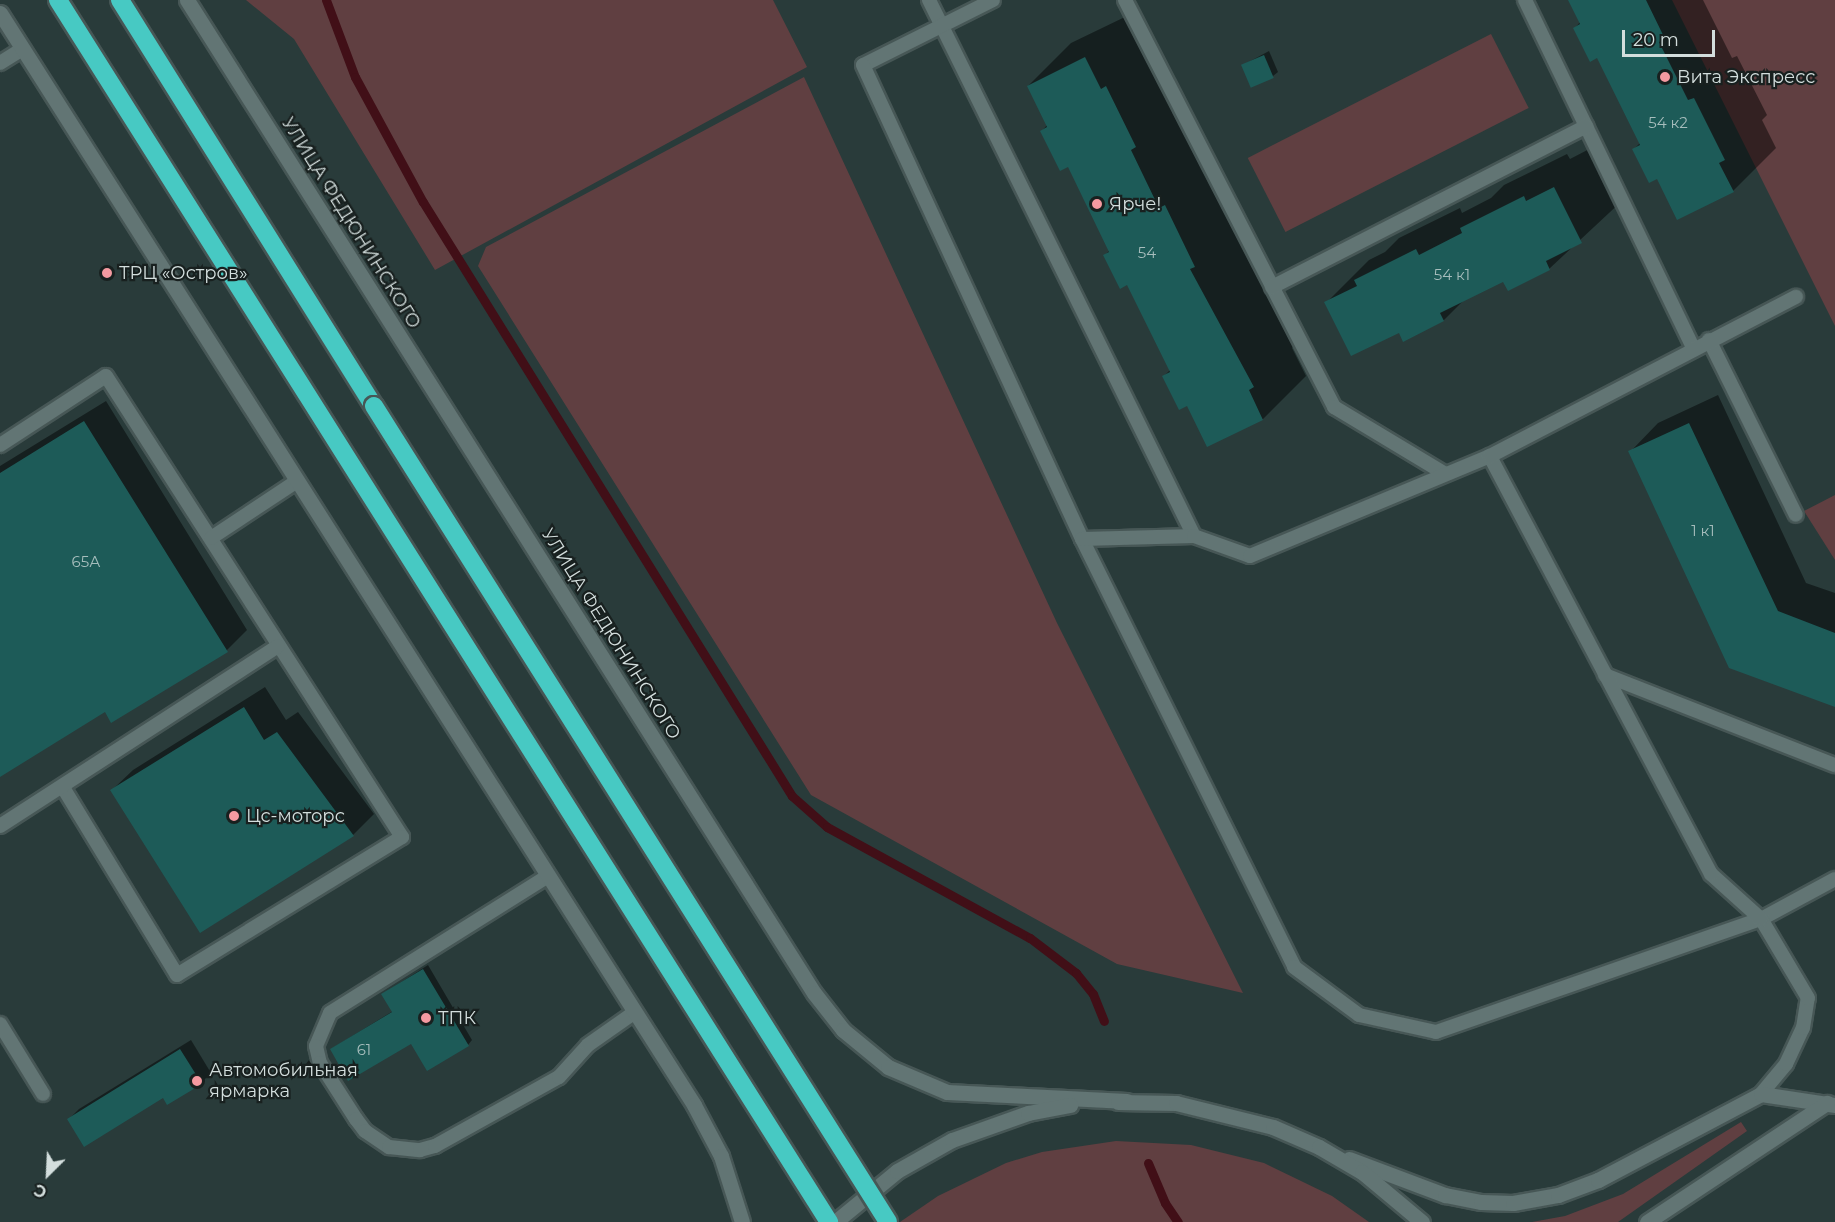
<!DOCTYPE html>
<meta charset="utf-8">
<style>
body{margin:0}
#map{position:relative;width:1835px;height:1222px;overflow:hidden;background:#293b3a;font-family:Montserrat,sans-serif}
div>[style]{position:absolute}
.green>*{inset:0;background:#603f41;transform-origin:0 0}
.shadow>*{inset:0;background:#0007}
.stream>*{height:9px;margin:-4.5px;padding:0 4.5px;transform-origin:4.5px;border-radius:4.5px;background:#410f17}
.building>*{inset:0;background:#1d5b58;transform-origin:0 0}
.roads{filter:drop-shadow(2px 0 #475756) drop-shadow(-2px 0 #475756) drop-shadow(0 2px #475756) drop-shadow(0 -2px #475756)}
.lane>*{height:14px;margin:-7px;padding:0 7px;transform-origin:7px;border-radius:7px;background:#627574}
.street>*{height:15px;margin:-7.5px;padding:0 7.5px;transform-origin:7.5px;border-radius:7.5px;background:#627574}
.secondary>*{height:15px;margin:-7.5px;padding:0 7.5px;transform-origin:7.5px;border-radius:7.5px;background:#627574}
.highway>*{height:18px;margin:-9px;padding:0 9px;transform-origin:9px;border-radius:9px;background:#47c9c3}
.bridges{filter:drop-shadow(2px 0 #475756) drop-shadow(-2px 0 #475756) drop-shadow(0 2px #475756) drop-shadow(0 -2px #475756)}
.highway-bridge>*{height:18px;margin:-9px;padding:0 9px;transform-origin:9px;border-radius:9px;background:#47c9c3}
.dots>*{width:16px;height:16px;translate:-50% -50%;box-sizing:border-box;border:3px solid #18201f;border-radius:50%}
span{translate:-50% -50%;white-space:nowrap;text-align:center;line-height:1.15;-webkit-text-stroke:4.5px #18201f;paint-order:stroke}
.number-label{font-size:15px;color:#a6bdbc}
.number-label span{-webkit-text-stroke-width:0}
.poi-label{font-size:18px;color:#d3dedd}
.left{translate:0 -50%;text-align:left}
.street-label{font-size:18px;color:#d3dedd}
.north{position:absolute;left:18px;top:1144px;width:60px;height:60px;-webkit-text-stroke:4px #18201f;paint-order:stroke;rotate:204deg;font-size:16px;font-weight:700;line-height:24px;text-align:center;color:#d3dedd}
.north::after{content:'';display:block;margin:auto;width:21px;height:27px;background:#d3dedd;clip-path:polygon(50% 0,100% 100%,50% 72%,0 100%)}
.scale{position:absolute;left:1622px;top:30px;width:93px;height:27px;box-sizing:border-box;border:3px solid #d3dedd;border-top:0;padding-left:8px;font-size:18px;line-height:21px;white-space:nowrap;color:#d3dedd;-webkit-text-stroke:4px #18201f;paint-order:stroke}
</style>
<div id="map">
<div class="green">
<i style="clip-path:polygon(246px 0,773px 0,807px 67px,435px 270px,294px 39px)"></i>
<i style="clip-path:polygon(1672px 0,1835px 0,1835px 326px)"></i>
<i style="left:1491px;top:34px;width:83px;height:273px;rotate:63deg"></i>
<i style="clip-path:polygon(804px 77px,1057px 623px,1243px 993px,1117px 964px,811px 795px,478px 266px,486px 247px)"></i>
<i style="clip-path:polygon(1835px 495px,1835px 560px,1804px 511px)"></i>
<i style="clip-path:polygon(1741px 1122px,1747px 1131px,1618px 1222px,1532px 1222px,1565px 1216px,1623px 1194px)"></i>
<i style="clip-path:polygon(1116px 1141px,1191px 1145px,1264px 1163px,1332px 1196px,1369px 1222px,900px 1222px,938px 1196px,1006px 1163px,1042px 1152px)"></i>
</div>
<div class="shadow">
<i style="clip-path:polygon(1569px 0,1703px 0,1732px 58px,1737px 56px,1767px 115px,1762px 120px,1776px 148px,1733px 191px,1658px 177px,1634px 149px,1640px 143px,1597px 56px,1575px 28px,1580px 22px)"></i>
<i style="clip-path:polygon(1129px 15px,1203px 166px,1208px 164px,1237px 222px,1233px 227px,1296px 343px,1292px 348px,1306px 376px,1263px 419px,1208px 445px,1187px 404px,1164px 376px,1170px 370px,1127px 283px,1105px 255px,1110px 250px,1068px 165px,1042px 131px,1047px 125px,1028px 86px,1071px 43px)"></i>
<i style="clip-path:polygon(1269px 51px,1278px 72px,1273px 76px,1243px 65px)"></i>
<i style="clip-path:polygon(1597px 145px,1624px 199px,1549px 269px,1504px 280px,1464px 300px,1444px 320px,1404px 340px,1399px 331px,1326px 303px,1369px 260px,1385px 252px,1399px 238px,1460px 208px,1462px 213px,1491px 198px,1504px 185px,1567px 154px,1570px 159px)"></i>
<i style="clip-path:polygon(1718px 395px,1806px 583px,1835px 593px,1835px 705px,1630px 452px,1658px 423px)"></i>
<i style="clip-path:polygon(106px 401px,247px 630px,227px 650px,105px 710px,0 775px,0 466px)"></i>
<i style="clip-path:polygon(265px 687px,286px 720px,298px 712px,374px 814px,353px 835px,200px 931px,112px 790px,133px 770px)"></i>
<i style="clip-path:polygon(428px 965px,472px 1040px,468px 1045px,411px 1042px,331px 1049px,393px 1011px,383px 994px)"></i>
<i style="clip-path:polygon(191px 1040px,211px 1073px,201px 1083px,69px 1119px,79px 1109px)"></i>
</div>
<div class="stream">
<i style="left:326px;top:0;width:82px;rotate:69.4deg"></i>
<i style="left:355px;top:77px;width:142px;rotate:61.5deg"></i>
<i style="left:423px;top:202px;width:699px;rotate:58.15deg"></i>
<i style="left:792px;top:796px;width:47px;rotate:41.5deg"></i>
<i style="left:827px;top:827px;width:231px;rotate:28.7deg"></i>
<i style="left:1030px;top:938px;width:58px;rotate:37.3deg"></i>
<i style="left:1076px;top:973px;width:27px;rotate:51deg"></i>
<i style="left:1093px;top:994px;width:29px;rotate:68deg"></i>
<i style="left:1148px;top:1163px;width:43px;rotate:67deg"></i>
<i style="left:1165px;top:1203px;width:23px;rotate:56deg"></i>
</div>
<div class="building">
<i style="clip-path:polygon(1568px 0,1646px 0,1665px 39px,1659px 42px,1688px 100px,1694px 98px,1725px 160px,1719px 163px,1734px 192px,1677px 220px,1657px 179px,1649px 183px,1632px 149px,1640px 145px,1597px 58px,1590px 62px,1573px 28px,1580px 24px)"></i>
<i style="left:1264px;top:55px;width:25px;height:25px;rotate:67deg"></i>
<i style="clip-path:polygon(1085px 57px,1101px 89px,1106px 86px,1136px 147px,1131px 150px,1159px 208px,1165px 205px,1195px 267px,1190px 269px,1254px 387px,1249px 390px,1263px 420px,1207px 447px,1187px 406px,1179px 410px,1162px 376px,1170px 372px,1127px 285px,1120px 289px,1103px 255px,1109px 252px,1068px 167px,1060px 171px,1040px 131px,1047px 127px,1027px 86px)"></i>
<i style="clip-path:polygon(1554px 187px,1582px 243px,1546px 261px,1550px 270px,1508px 291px,1503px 282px,1440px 313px,1444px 321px,1403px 342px,1399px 333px,1351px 356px,1324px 302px,1357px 286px,1354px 280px,1416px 249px,1419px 255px,1462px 233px,1460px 228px,1524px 196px,1526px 201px)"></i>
<i style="clip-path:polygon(84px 421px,228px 652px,111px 723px,105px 712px,0 777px,0 473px)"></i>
<i style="clip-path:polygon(1689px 423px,1778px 611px,1835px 633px,1835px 707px,1729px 668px,1628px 451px)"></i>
<i style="clip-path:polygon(244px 707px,264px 740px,277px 732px,354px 836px,200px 933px,110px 790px)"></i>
<i style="clip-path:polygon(423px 969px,469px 1046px,427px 1071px,411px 1044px,348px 1081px,330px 1049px,392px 1012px,381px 994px)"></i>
<i style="clip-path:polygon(180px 1049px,202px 1084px,167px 1105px,163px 1098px,84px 1147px,67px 1119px)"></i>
</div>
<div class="roads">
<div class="lane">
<i style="left:929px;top:0;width:598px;rotate:63.69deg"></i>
<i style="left:993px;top:0;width:145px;rotate:153.4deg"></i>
<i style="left:863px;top:65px;width:522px;rotate:65.2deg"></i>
<i style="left:1082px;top:539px;width:478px;rotate:63.6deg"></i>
<i style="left:1294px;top:967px;width:81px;rotate:36.4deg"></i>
<i style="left:1359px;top:1015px;width:79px;rotate:12.4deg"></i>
<i style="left:1436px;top:1032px;width:344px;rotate:-19.2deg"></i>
<i style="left:1761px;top:919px;width:84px;rotate:-28.4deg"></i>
<i style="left:1125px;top:0;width:458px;rotate:62.8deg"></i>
<i style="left:1334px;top:407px;width:128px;rotate:31deg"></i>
<i style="left:1525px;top:0;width:386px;rotate:64.2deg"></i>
<i style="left:0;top:63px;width:26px;rotate:-32deg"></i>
<i style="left:1272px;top:287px;width:353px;rotate:-27.1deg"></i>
<i style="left:1709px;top:340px;width:195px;rotate:63.6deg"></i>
<i style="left:0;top:445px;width:126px;rotate:-33.1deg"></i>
<i style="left:106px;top:376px;width:548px;rotate:57.3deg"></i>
<i style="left:402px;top:837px;width:264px;rotate:148.5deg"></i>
<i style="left:177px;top:975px;width:221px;rotate:-121.3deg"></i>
<i style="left:211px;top:538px;width:103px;rotate:-33.5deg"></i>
<i style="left:1082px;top:539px;width:112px;rotate:-1.5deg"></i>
<i style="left:1194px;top:536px;width:59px;rotate:19.7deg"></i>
<i style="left:1250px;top:556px;width:260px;rotate:-22.6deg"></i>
<i style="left:1605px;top:675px;width:247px;rotate:21.4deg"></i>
<i style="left:0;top:826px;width:331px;rotate:-32.9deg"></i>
<i style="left:548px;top:876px;width:257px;rotate:147.9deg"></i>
<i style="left:330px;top:1013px;width:36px;rotate:113deg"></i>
<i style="left:316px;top:1046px;width:17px;rotate:77deg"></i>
<i style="left:320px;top:1063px;width:67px;rotate:57.3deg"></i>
<i style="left:356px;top:1119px;width:15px;rotate:53deg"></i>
<i style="left:365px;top:1131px;width:29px;rotate:34deg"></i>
<i style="left:389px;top:1147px;width:31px;rotate:6deg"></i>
<i style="left:420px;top:1150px;width:16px;rotate:-15deg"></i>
<i style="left:435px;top:1146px;width:142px;rotate:-29.1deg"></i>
<i style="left:559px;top:1077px;width:43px;rotate:-47.8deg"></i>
<i style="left:588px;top:1045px;width:57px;rotate:-35.1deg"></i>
<i style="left:0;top:1024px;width:82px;rotate:58.4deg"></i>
<i style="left:1761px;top:1094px;width:39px;rotate:-50deg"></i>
<i style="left:1786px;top:1064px;width:40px;rotate:-65deg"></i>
<i style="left:1803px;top:1028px;width:30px;rotate:-81deg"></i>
<i style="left:1808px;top:998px;width:92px;rotate:-120.7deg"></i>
<i style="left:1761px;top:919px;width:67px;rotate:-138deg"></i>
<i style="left:1711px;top:874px;width:473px;rotate:-117.9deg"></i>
<i style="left:1490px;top:456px;width:345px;rotate:-27.5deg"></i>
</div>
<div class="street">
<i style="left:1349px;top:1159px;width:103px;rotate:20.6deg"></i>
<i style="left:1445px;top:1195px;width:37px;rotate:11deg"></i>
<i style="left:1481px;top:1202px;width:32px;rotate:2deg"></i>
<i style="left:1513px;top:1203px;width:46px;rotate:-10.1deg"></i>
<i style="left:1558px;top:1195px;width:43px;rotate:-20.6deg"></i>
<i style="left:1598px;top:1180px;width:184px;rotate:-27.8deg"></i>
<i style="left:1761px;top:1094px;width:75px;rotate:8.5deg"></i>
<i style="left:1647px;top:1222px;width:216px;rotate:-33.5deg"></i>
</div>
<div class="secondary">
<i style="left:187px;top:0;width:1174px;rotate:57.73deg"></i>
<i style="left:814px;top:993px;width:47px;rotate:51.9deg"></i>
<i style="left:843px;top:1030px;width:58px;rotate:39.4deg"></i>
<i style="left:888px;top:1067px;width:64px;rotate:23deg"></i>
<i style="left:947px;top:1092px;width:180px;rotate:2.9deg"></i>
<i style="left:0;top:13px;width:1294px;rotate:57.56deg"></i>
<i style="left:694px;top:1105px;width:58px;rotate:62.1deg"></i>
<i style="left:721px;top:1156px;width:69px;rotate:72.3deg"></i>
<i style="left:1118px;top:1102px;width:58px;rotate:1deg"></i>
<i style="left:1176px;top:1103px;width:100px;rotate:13.9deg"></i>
<i style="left:1273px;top:1127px;width:50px;rotate:23.5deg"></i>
<i style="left:1319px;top:1147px;width:50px;rotate:30.2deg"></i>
<i style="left:1362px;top:1172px;width:78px;rotate:39.8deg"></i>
<i style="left:835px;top:1222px;width:80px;rotate:-39.4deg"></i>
<i style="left:897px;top:1171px;width:63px;rotate:-29.4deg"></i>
<i style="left:952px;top:1140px;width:81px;rotate:-19.6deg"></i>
<i style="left:1028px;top:1113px;width:43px;rotate:-10.8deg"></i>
</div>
<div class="highway">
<i style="left:58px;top:0;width:1445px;rotate:57.75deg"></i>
<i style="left:120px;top:0;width:479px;rotate:58deg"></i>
</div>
</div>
<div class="bridges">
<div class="highway-bridge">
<i style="left:374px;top:406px;width:964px;rotate:57.79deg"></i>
</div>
</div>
<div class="dots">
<i style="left:1665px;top:77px;background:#f49aa1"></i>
<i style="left:1097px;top:204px;background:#f49aa1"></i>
<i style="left:107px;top:273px;background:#f49aa1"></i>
<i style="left:234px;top:816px;background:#f49aa1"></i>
<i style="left:426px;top:1018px;background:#f49aa1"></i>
<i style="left:197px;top:1081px;background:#f49aa1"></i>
</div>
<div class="number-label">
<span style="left:1668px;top:123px">54 к2</span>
<span style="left:1147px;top:253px">54</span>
<span style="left:1452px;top:275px">54 к1</span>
<span style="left:1703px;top:531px">1 к1</span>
<span style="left:86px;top:562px">65А</span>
<span style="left:364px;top:1050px">61</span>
</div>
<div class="poi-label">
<span class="left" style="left:1677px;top:77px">Вита Экспресс</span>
<span class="left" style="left:1109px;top:204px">Ярче!</span>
<span class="left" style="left:119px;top:273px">ТРЦ «Остров»</span>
<span class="left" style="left:246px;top:816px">Цс-моторс</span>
<span class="left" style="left:438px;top:1018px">ТПК</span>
<span class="left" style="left:209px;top:1081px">Автомобильная<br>ярмарка</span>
</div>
<div class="street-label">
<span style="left:351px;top:223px;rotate:58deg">УЛИЦА ФЕДЮНИНСКОГО</span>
<span style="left:611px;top:634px;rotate:58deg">УЛИЦА ФЕДЮНИНСКОГО</span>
</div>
<div class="north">С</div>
<div class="scale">20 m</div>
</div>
